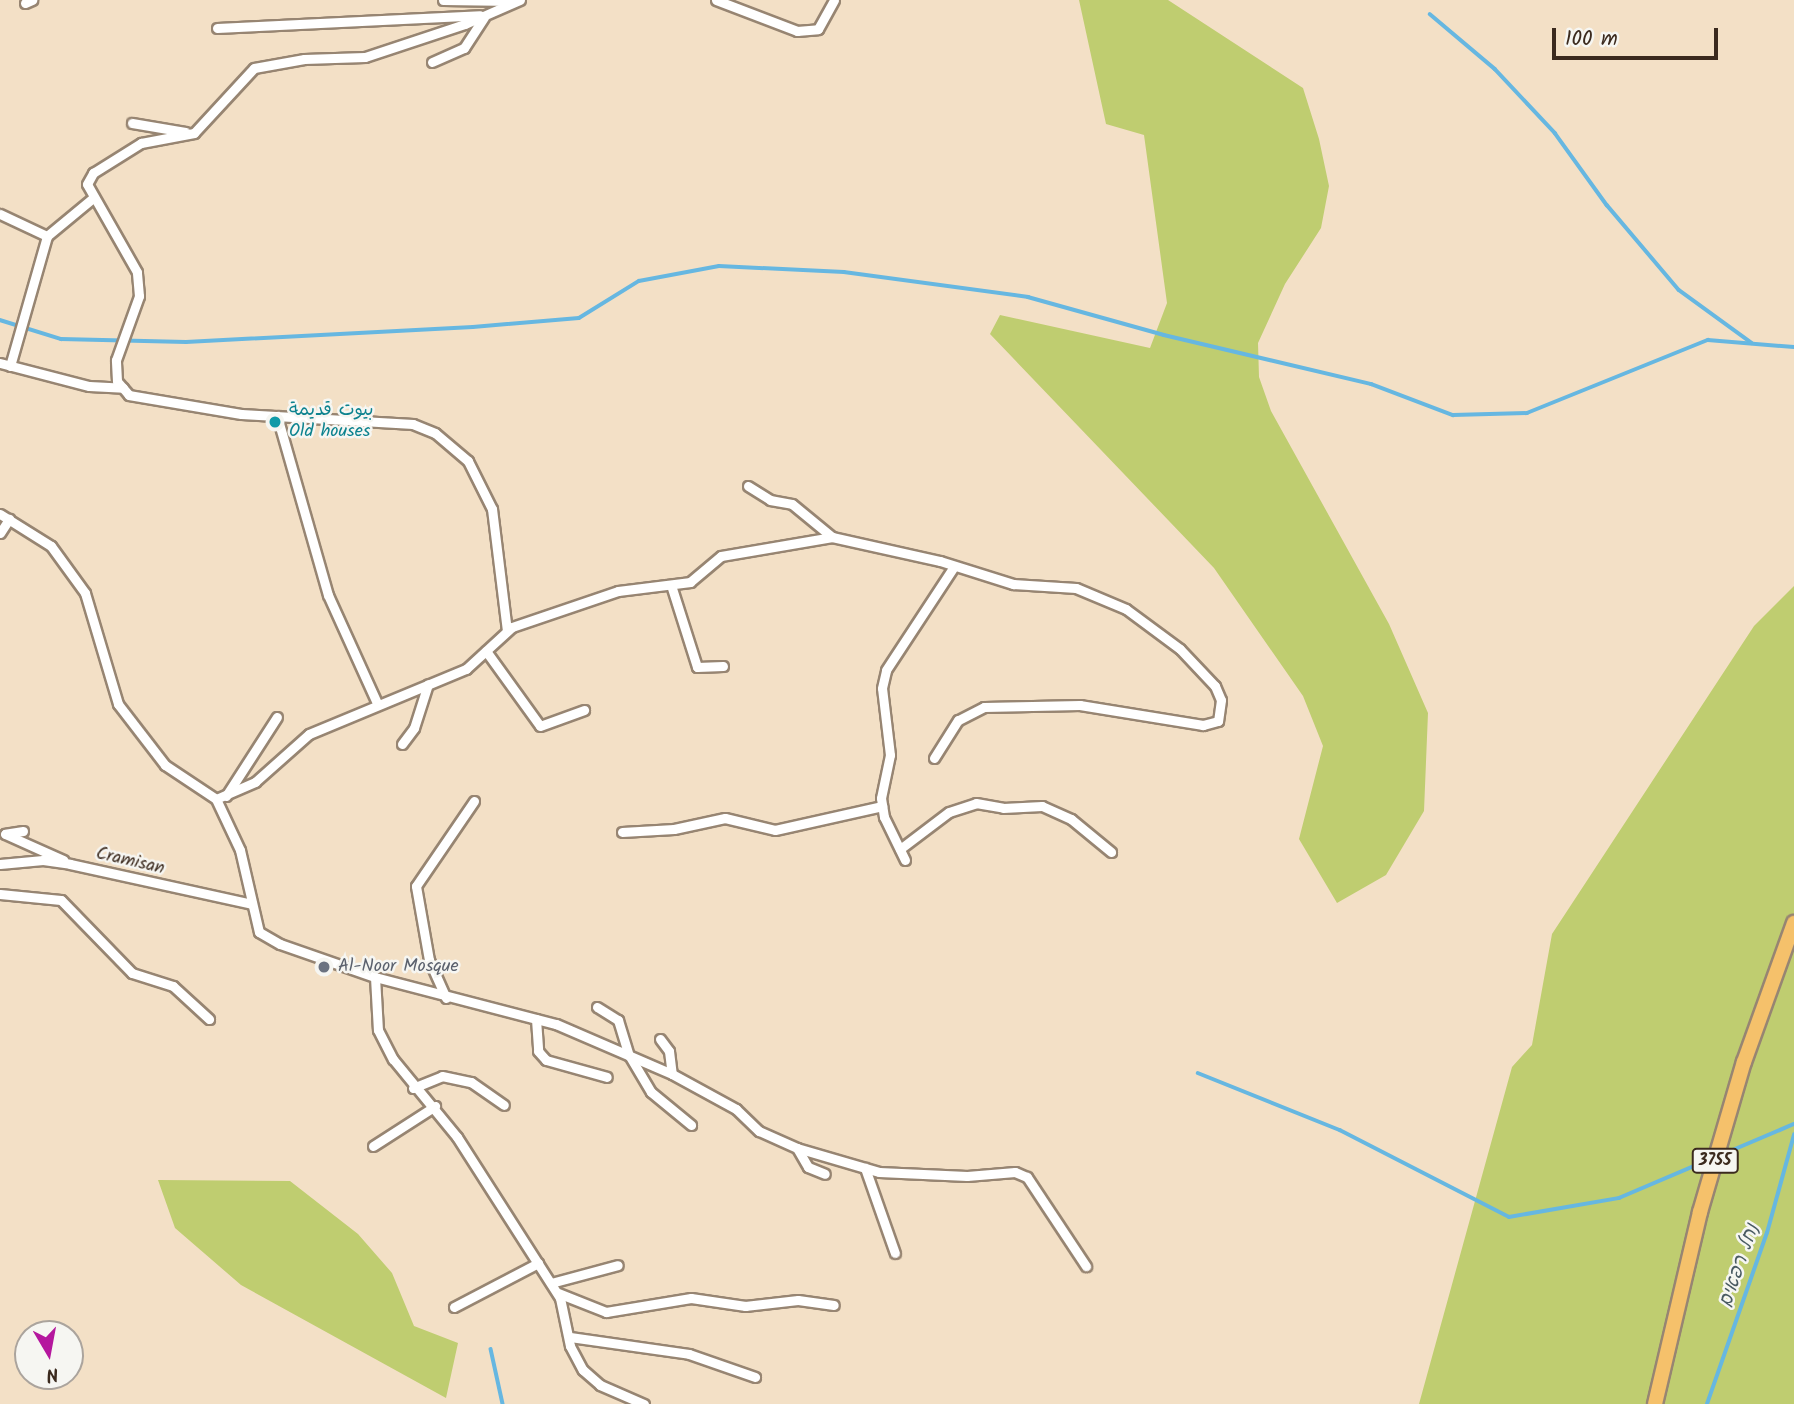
<!DOCTYPE html>
<meta charset="utf-8">
<style>
body{margin:0}
#map{position:relative;width:1794px;height:1404px;overflow:hidden;background:#f3e0c6;font-family:Kalam,"Playpen Sans Arabic","Playpen Sans Hebrew",sans-serif}
div>[style]{position:absolute}
.green>*{inset:0;background:#bfcd70}
.stream>*{height:3.5px;margin:-1.75px;padding:0 1.75px;transform-origin:1.75px;border-radius:1.75px;background:#66b7e1}
.roads{filter:drop-shadow(2px 0 #978572) drop-shadow(-2px 0 #978572) drop-shadow(0 2px #978572) drop-shadow(0 -2px #978572)}
.minor>*{height:9px;margin:-4.5px;padding:0 4.5px;transform-origin:4.5px;border-radius:4.5px;background:#fff}
.primary>*{height:14px;margin:-7px;padding:0 7px;transform-origin:7px;border-radius:7px;background:#f5c16b}
.dots>*{width:19px;height:19px;translate:-50% -50%;box-sizing:border-box;border:4px solid #f6f6f2;border-radius:50%}
span{translate:-50% -50%;white-space:nowrap;text-align:center;line-height:1.15;-webkit-text-stroke:5px #f6f6f2;paint-order:stroke}
.shield-label span{padding:2px 5px;background:#f6f6f2;border:2px solid;border-radius:5px;-webkit-text-stroke-width:0}
.shield-label{font-size:16px;color:#3b2a1e;font-weight:700}
.culture-label{font-size:18px;color:#0d838f}
.left{translate:0 -50%;text-align:left}
.street-label{font-size:18px;color:#3b2a1e}
.worship-label{font-size:18px;color:#5b616d}
.water-label{font-size:19px;color:#4a5b62;font-style:italic}
.north{position:absolute;left:14px;top:1320px;width:70px;height:70px;box-sizing:border-box;background:#f6f6f2;border:2px solid #aba49d;border-radius:50%;rotate:170deg;font-size:19px;font-weight:700;line-height:28px;text-align:center;color:#3b2a1e}
.north::after{content:'';display:block;margin:auto;width:24px;height:32px;background:#b5179e;clip-path:polygon(50% 0,100% 100%,50% 72%,0 100%)}
.scale{position:absolute;left:1552px;top:28px;width:166px;height:32px;box-sizing:border-box;border:4px solid #3b2a1e;border-top:0;padding-left:9px;font-size:21px;line-height:24px;white-space:nowrap;color:#3b2a1e;-webkit-text-stroke:5px #f6f6f2;paint-order:stroke}
</style>
<div id="map">
<div class="green">
<i style="clip-path:polygon(1079px 0,1168px 0,1303px 88px,1319px 139px,1329px 186px,1321px 228px,1285px 284px,1258px 343px,1259px 377px,1271px 411px,1389px 624px,1428px 713px,1424px 811px,1386px 875px,1337px 903px,1299px 839px,1323px 746px,1303px 696px,1214px 568px,990px 334px,1000px 315px,1150px 348px,1167px 303px,1144px 135px,1106px 124px)"></i>
<i style="clip-path:polygon(1794px 586px,1794px 1404px,1419px 1404px,1512px 1067px,1532px 1045px,1552px 934px,1754px 626px)"></i>
<i style="clip-path:polygon(158px 1180px,290px 1181px,358px 1234px,392px 1273px,414px 1326px,458px 1343px,446px 1398px,241px 1285px,175px 1228px)"></i>
</div>
<div class="stream">
<i style="left:1430px;top:14px;width:85px;rotate:40.2deg"></i>
<i style="left:1495px;top:69px;width:88px;rotate:46.8deg"></i>
<i style="left:1555px;top:133px;width:89px;rotate:54.2deg"></i>
<i style="left:1607px;top:205px;width:111px;rotate:49.7deg"></i>
<i style="left:1679px;top:290px;width:90px;rotate:36deg"></i>
<i style="left:0;top:320px;width:64px;rotate:17.3deg"></i>
<i style="left:61px;top:339px;width:125px;rotate:1.4deg"></i>
<i style="left:186px;top:342px;width:287px;rotate:-3deg"></i>
<i style="left:473px;top:327px;width:106px;rotate:-4.9deg"></i>
<i style="left:579px;top:318px;width:70px;rotate:-31.7deg"></i>
<i style="left:639px;top:281px;width:81px;rotate:-10.6deg"></i>
<i style="left:719px;top:266px;width:125px;rotate:2.7deg"></i>
<i style="left:844px;top:272px;width:186px;rotate:7.7deg"></i>
<i style="left:1028px;top:297px;width:141px;rotate:15.6deg"></i>
<i style="left:1164px;top:335px;width:213px;rotate:13.3deg"></i>
<i style="left:1371px;top:384px;width:88px;rotate:20.7deg"></i>
<i style="left:1453px;top:415px;width:74px;rotate:-1.5deg"></i>
<i style="left:1527px;top:413px;width:195px;rotate:-22deg"></i>
<i style="left:1708px;top:340px;width:86px;rotate:4.7deg"></i>
<i style="left:1198px;top:1073px;width:153px;rotate:21.9deg"></i>
<i style="left:1340px;top:1130px;width:190px;rotate:27.2deg"></i>
<i style="left:1509px;top:1217px;width:112px;rotate:-9.8deg"></i>
<i style="left:1619px;top:1198px;width:100px;rotate:-23deg"></i>
<i style="left:1721px;top:1155px;width:79px;rotate:-23deg"></i>
<i style="left:491px;top:1349px;width:56px;rotate:77.7deg"></i>
<i style="left:1707px;top:1404px;width:181px;rotate:-70.7deg"></i>
<i style="left:1767px;top:1233px;width:102px;rotate:-74.6deg"></i>
</div>
<div class="roads">
<div class="minor">
<i style="left:443px;top:0;width:71px;rotate:0.8deg"></i>
<i style="left:716px;top:0;width:87px;rotate:20.9deg"></i>
<i style="left:797px;top:31px;width:21px;rotate:-5deg"></i>
<i style="left:818px;top:29px;width:33px;rotate:-61deg"></i>
<i style="left:25px;top:3px;width:8px;rotate:-23deg"></i>
<i style="left:217px;top:28px;width:263px;rotate:-2.8deg"></i>
<i style="left:432px;top:62px;width:35px;rotate:-24deg"></i>
<i style="left:464px;top:48px;width:37px;rotate:-57deg"></i>
<i style="left:132px;top:123px;width:54px;rotate:9.6deg"></i>
<i style="left:0;top:214px;width:52px;rotate:25.1deg"></i>
<i style="left:0;top:363px;width:92px;rotate:14.5deg"></i>
<i style="left:89px;top:386px;width:34px;rotate:3deg"></i>
<i style="left:10px;top:366px;width:135px;rotate:-74.1deg"></i>
<i style="left:47px;top:236px;width:60px;rotate:-39.6deg"></i>
<i style="left:277px;top:416px;width:186px;rotate:74.1deg"></i>
<i style="left:328px;top:595px;width:119px;rotate:65.6deg"></i>
<i style="left:748px;top:486px;width:26px;rotate:32deg"></i>
<i style="left:770px;top:500px;width:22px;rotate:10deg"></i>
<i style="left:792px;top:504px;width:52px;rotate:39.5deg"></i>
<i style="left:0;top:514px;width:60px;rotate:32.1deg"></i>
<i style="left:51px;top:546px;width:58px;rotate:54.1deg"></i>
<i style="left:85px;top:593px;width:116px;rotate:73.4deg"></i>
<i style="left:118px;top:704px;width:77px;rotate:52.4deg"></i>
<i style="left:165px;top:765px;width:61px;rotate:33.7deg"></i>
<i style="left:216px;top:799px;width:56px;rotate:64.8deg"></i>
<i style="left:240px;top:850px;width:84px;rotate:77deg"></i>
<i style="left:259px;top:932px;width:24px;rotate:30deg"></i>
<i style="left:280px;top:944px;width:101px;rotate:19.2deg"></i>
<i style="left:375px;top:977px;width:53px;rotate:86.8deg"></i>
<i style="left:378px;top:1030px;width:33px;rotate:63deg"></i>
<i style="left:393px;top:1059px;width:101px;rotate:50.6deg"></i>
<i style="left:457px;top:1137px;width:191px;rotate:57.4deg"></i>
<i style="left:560px;top:1298px;width:49px;rotate:78.2deg"></i>
<i style="left:570px;top:1346px;width:27px;rotate:62deg"></i>
<i style="left:583px;top:1370px;width:23px;rotate:41deg"></i>
<i style="left:600px;top:1385px;width:48px;rotate:23.4deg"></i>
<i style="left:0;top:533px;width:17px;rotate:-57deg"></i>
<i style="left:671px;top:585px;width:86px;rotate:72.4deg"></i>
<i style="left:697px;top:667px;width:26px;rotate:-2deg"></i>
<i style="left:507px;top:631px;width:123px;rotate:-97deg"></i>
<i style="left:492px;top:509px;width:54px;rotate:-116.6deg"></i>
<i style="left:468px;top:461px;width:43px;rotate:-139.7deg"></i>
<i style="left:435px;top:433px;width:24px;rotate:-158deg"></i>
<i style="left:413px;top:424px;width:172px;rotate:-176.7deg"></i>
<i style="left:241px;top:414px;width:114px;rotate:-170.4deg"></i>
<i style="left:129px;top:395px;width:18px;rotate:-131deg"></i>
<i style="left:117px;top:381px;width:21px;rotate:-93deg"></i>
<i style="left:116px;top:360px;width:68px;rotate:-70.2deg"></i>
<i style="left:139px;top:296px;width:24px;rotate:-95deg"></i>
<i style="left:137px;top:272px;width:101px;rotate:-119.6deg"></i>
<i style="left:87px;top:184px;width:13px;rotate:-61deg"></i>
<i style="left:93px;top:173px;width:57px;rotate:-32deg"></i>
<i style="left:141px;top:143px;width:54px;rotate:-10.7deg"></i>
<i style="left:194px;top:133px;width:88px;rotate:-47.3deg"></i>
<i style="left:254px;top:68px;width:51px;rotate:-10.2deg"></i>
<i style="left:304px;top:59px;width:61px;rotate:-1.9deg"></i>
<i style="left:365px;top:57px;width:105px;rotate:-18.3deg"></i>
<i style="left:465px;top:24px;width:60px;rotate:-23.6deg"></i>
<i style="left:486px;top:651px;width:92px;rotate:54.2deg"></i>
<i style="left:540px;top:726px;width:47px;rotate:-20deg"></i>
<i style="left:402px;top:744px;width:20px;rotate:-53deg"></i>
<i style="left:414px;top:728px;width:46px;rotate:-72.3deg"></i>
<i style="left:226px;top:796px;width:94px;rotate:-57.2deg"></i>
<i style="left:216px;top:799px;width:43px;rotate:-23.6deg"></i>
<i style="left:255px;top:782px;width:72px;rotate:-41.6deg"></i>
<i style="left:309px;top:734px;width:170px;rotate:-22.5deg"></i>
<i style="left:466px;top:669px;width:62px;rotate:-42.4deg"></i>
<i style="left:512px;top:627px;width:112px;rotate:-18.8deg"></i>
<i style="left:618px;top:591px;width:73px;rotate:-7.1deg"></i>
<i style="left:690px;top:582px;width:40px;rotate:-40deg"></i>
<i style="left:721px;top:556px;width:113px;rotate:-9.7deg"></i>
<i style="left:832px;top:537px;width:111px;rotate:12.5deg"></i>
<i style="left:940px;top:561px;width:77px;rotate:17.5deg"></i>
<i style="left:1013px;top:584px;width:63px;rotate:3.6deg"></i>
<i style="left:1076px;top:588px;width:54px;rotate:22.8deg"></i>
<i style="left:1126px;top:609px;width:67px;rotate:36.5deg"></i>
<i style="left:1180px;top:649px;width:51px;rotate:46.6deg"></i>
<i style="left:1215px;top:686px;width:15px;rotate:67deg"></i>
<i style="left:1221px;top:700px;width:21px;rotate:98deg"></i>
<i style="left:1218px;top:721px;width:16px;rotate:165deg"></i>
<i style="left:1203px;top:725px;width:125px;rotate:-170.8deg"></i>
<i style="left:1080px;top:705px;width:96px;rotate:178.8deg"></i>
<i style="left:984px;top:707px;width:29px;rotate:153deg"></i>
<i style="left:958px;top:720px;width:45px;rotate:122.3deg"></i>
<i style="left:23px;top:831px;width:18px;rotate:171deg"></i>
<i style="left:5px;top:834px;width:64px;rotate:24.1deg"></i>
<i style="left:622px;top:832px;width:52px;rotate:-3.3deg"></i>
<i style="left:674px;top:829px;width:52px;rotate:-12.2deg"></i>
<i style="left:725px;top:818px;width:51px;rotate:13.5deg"></i>
<i style="left:775px;top:830px;width:110px;rotate:-12.6deg"></i>
<i style="left:900px;top:849px;width:61px;rotate:-37.1deg"></i>
<i style="left:949px;top:812px;width:28px;rotate:-18deg"></i>
<i style="left:976px;top:803px;width:27px;rotate:10deg"></i>
<i style="left:1003px;top:808px;width:39px;rotate:-3deg"></i>
<i style="left:1042px;top:806px;width:32px;rotate:24deg"></i>
<i style="left:1071px;top:819px;width:52px;rotate:39.5deg"></i>
<i style="left:905px;top:860px;width:48px;rotate:-116deg"></i>
<i style="left:884px;top:817px;width:19px;rotate:-99deg"></i>
<i style="left:881px;top:798px;width:44px;rotate:-78.2deg"></i>
<i style="left:890px;top:755px;width:67px;rotate:-96.8deg"></i>
<i style="left:882px;top:688px;width:18px;rotate:-77deg"></i>
<i style="left:886px;top:670px;width:122px;rotate:-56.7deg"></i>
<i style="left:0;top:864px;width:43px;rotate:-5.3deg"></i>
<i style="left:43px;top:860px;width:27px;rotate:8deg"></i>
<i style="left:70px;top:864px;width:186px;rotate:12.4deg"></i>
<i style="left:0;top:894px;width:61px;rotate:5.6deg"></i>
<i style="left:61px;top:900px;width:102px;rotate:45.8deg"></i>
<i style="left:132px;top:973px;width:43px;rotate:17.6deg"></i>
<i style="left:173px;top:986px;width:49px;rotate:42.5deg"></i>
<i style="left:375px;top:977px;width:187px;rotate:14.6deg"></i>
<i style="left:556px;top:1024px;width:126px;rotate:23.3deg"></i>
<i style="left:672px;top:1074px;width:73px;rotate:28.7deg"></i>
<i style="left:736px;top:1109px;width:32px;rotate:44deg"></i>
<i style="left:759px;top:1131px;width:42px;rotate:24.1deg"></i>
<i style="left:797px;top:1148px;width:85px;rotate:16.3deg"></i>
<i style="left:879px;top:1172px;width:88px;rotate:2.6deg"></i>
<i style="left:967px;top:1176px;width:48px;rotate:-4.8deg"></i>
<i style="left:1015px;top:1172px;width:13px;rotate:23deg"></i>
<i style="left:1027px;top:1177px;width:107px;rotate:56.5deg"></i>
<i style="left:446px;top:998px;width:42px;rotate:-114.1deg"></i>
<i style="left:429px;top:960px;width:75px;rotate:-100deg"></i>
<i style="left:416px;top:886px;width:103px;rotate:-55.7deg"></i>
<i style="left:597px;top:1007px;width:25px;rotate:32deg"></i>
<i style="left:618px;top:1020px;width:37px;rotate:73deg"></i>
<i style="left:629px;top:1055px;width:43px;rotate:59.3deg"></i>
<i style="left:651px;top:1092px;width:52px;rotate:39.5deg"></i>
<i style="left:536px;top:1019px;width:32px;rotate:86deg"></i>
<i style="left:538px;top:1051px;width:12px;rotate:48deg"></i>
<i style="left:546px;top:1060px;width:63px;rotate:15.6deg"></i>
<i style="left:660px;top:1039px;width:15px;rotate:53deg"></i>
<i style="left:669px;top:1051px;width:23px;rotate:83deg"></i>
<i style="left:413px;top:1088px;width:31px;rotate:-22deg"></i>
<i style="left:442px;top:1076px;width:30px;rotate:12deg"></i>
<i style="left:471px;top:1082px;width:40px;rotate:34.9deg"></i>
<i style="left:373px;top:1146px;width:74px;rotate:-32.8deg"></i>
<i style="left:797px;top:1148px;width:22px;rotate:60deg"></i>
<i style="left:808px;top:1167px;width:18px;rotate:22deg"></i>
<i style="left:865px;top:1168px;width:90px;rotate:70.6deg"></i>
<i style="left:551px;top:1283px;width:69px;rotate:-15deg"></i>
<i style="left:558px;top:1293px;width:52px;rotate:21.6deg"></i>
<i style="left:606px;top:1312px;width:86px;rotate:-9.4deg"></i>
<i style="left:691px;top:1298px;width:55px;rotate:8.4deg"></i>
<i style="left:745px;top:1306px;width:53px;rotate:-6.5deg"></i>
<i style="left:798px;top:1300px;width:36px;rotate:8deg"></i>
<i style="left:454px;top:1307px;width:95px;rotate:-27.6deg"></i>
<i style="left:570px;top:1337px;width:120px;rotate:8.1deg"></i>
<i style="left:689px;top:1354px;width:70px;rotate:19.2deg"></i>
</div>
<div class="primary">
<i style="left:1655px;top:1404px;width:197px;rotate:-76.8deg"></i>
<i style="left:1700px;top:1212px;width:156px;rotate:-73.7deg"></i>
<i style="left:1744px;top:1062px;width:148px;rotate:-70.2deg"></i>
</div>
</div>
<div class="dots">
<i style="left:275px;top:422px;background:#0f9aa8"></i>
<i style="left:324px;top:967px;background:#6b7280"></i>
</div>
<div class="shield-label">
<span style="left:1715px;top:1161px">3755</span>
</div>
<div class="culture-label">
<span class="left" style="left:289px;top:422px">بيوت قديمة<br>Old houses</span>
</div>
<div class="street-label">
<span style="left:130px;top:862px;rotate:13deg">Cramisan</span>
</div>
<div class="worship-label">
<span class="left" style="left:338px;top:967px">Al-Noor Mosque</span>
</div>
<div class="water-label">
<span style="left:1740px;top:1266px;rotate:-71deg">נחל רפאים</span>
</div>
<div class="north">N</div>
<div class="scale">100 m</div>
</div>
